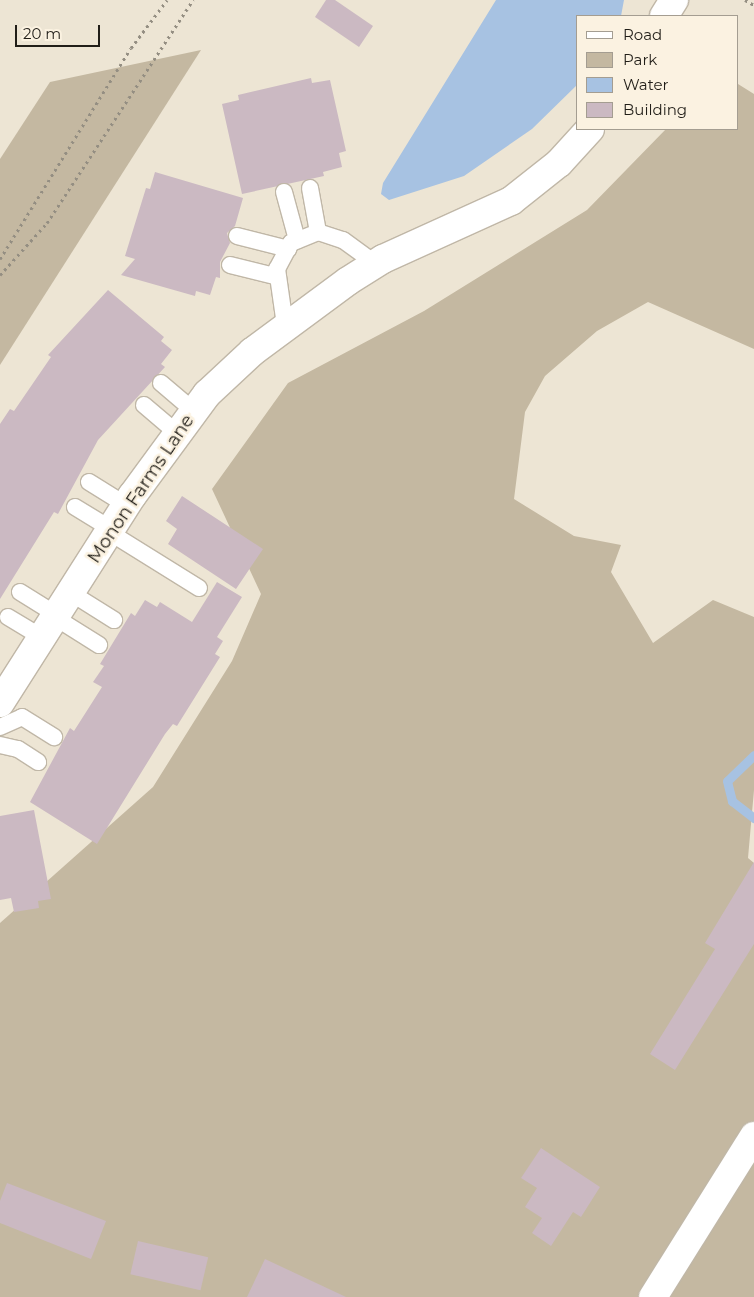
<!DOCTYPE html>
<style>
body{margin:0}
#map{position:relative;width:754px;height:1297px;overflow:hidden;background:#ede5d4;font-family:Montserrat,sans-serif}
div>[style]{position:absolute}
.green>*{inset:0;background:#c4b8a1}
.water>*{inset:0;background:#a7c2e2}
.stream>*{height:9px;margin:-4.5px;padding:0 4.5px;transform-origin:4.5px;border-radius:4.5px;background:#a7c2e2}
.building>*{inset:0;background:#cbb9c2;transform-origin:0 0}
.path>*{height:3px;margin-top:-1.5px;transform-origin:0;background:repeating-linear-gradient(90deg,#948e82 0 2.5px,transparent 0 6.5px)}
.roads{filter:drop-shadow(1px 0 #c0b7a7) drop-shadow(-1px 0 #c0b7a7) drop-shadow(0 1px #c0b7a7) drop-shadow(0 -1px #c0b7a7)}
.service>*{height:16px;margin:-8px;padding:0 8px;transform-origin:8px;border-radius:8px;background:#fff}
.minor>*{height:28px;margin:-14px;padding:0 14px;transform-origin:14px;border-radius:14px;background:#fff}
span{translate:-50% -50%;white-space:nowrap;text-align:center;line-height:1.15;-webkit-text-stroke:5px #fbf2e1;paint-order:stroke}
.street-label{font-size:18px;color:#211e18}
.legend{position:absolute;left:576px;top:15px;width:162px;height:115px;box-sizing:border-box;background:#fbf2e1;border:1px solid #a49d91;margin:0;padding:6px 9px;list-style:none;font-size:15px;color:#211e18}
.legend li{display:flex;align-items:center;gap:10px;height:25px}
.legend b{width:25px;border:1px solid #a49d91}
.scale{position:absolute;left:15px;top:25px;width:85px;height:22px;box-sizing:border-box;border:2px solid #211e18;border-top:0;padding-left:6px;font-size:15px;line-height:18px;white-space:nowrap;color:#211e18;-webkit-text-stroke:4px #fbf2e1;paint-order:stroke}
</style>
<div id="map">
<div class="green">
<i style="clip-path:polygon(201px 50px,0 365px,0 159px,50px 82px)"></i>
<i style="clip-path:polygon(738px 84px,754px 94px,754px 349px,648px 302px,597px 331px,545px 376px,525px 412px,514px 499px,574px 536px,621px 545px,611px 572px,653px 643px,713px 600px,754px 617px,754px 790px,748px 858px,754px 863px,754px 1297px,0 1297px,0 923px,153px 787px,232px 661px,261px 594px,212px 489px,288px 383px,424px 311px,587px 210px,666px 129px,738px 129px)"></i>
</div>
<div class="water">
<i style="clip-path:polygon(496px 0,624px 0,621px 16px,578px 16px,578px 84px,532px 129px,464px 176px,389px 200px,381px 194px,383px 183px)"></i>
</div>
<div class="stream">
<i style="left:754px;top:755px;width:37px;rotate:136deg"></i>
<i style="left:727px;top:781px;width:21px;rotate:76deg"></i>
<i style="left:732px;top:801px;width:28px;rotate:38deg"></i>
</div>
<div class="building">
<i style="clip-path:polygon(326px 0,335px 0,373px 26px,359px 47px,315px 17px)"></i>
<i style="clip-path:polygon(311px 78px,312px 83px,330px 80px,346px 151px,339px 153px,342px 167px,323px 172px,324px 176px,242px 194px,222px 104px,239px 100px,238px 95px)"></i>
<i style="clip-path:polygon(155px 172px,243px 198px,235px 226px,227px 233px,230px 243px,220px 262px,220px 278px,216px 277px,210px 295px,196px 291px,195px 296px,121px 275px,135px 259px,125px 256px,146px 188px,150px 189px)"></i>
<i style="clip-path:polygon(108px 290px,164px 337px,161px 341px,172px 350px,161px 364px,165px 367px,98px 440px,58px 514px,54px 512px,0 599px,0 424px,10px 409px,14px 411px,51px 357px,48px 355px)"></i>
<i style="clip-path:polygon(182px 496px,263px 549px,236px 589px,168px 544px,177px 529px,166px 521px)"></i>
<i style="clip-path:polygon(217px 582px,242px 597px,217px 637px,223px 641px,215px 654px,220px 657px,177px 726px,173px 724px,165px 734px,97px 844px,30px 802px,70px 728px,74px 731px,102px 687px,93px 682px,104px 666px,100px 664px,131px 613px,135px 616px,145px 600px,157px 607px,160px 602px,192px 622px)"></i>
<i style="clip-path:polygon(34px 810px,51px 899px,38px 901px,39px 908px,14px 912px,11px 898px,0 900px,0 816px)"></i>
<i style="clip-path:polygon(754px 862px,754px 944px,675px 1070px,650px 1054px,715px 949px,705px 943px)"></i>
<i style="clip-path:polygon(541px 1148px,600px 1187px,581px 1217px,573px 1212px,551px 1246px,532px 1233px,542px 1218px,525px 1207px,537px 1188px,521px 1178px)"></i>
<i style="clip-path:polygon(7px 1183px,106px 1221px,91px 1259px,0 1223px,0 1201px)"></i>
<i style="left:138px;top:1241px;width:72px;height:34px;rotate:13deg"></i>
<i style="clip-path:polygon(265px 1259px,346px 1297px,247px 1297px)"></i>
</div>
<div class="path">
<i style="left:745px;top:0;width:10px;rotate:29deg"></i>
<i style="left:0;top:259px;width:248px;rotate:-58.2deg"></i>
<i style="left:131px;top:48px;width:60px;rotate:-53.1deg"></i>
<i style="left:0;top:275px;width:70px;rotate:-47.9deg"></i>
<i style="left:47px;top:223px;width:267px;rotate:-56.8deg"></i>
</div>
<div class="roads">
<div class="service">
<i style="left:310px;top:188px;width:45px;rotate:79.7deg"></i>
<i style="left:284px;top:192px;width:50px;rotate:74.8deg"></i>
<i style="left:237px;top:236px;width:53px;rotate:14.3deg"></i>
<i style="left:230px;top:265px;width:49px;rotate:14deg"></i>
<i style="left:285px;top:325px;width:57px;rotate:-98.1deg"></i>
<i style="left:277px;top:269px;width:30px;rotate:-62deg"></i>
<i style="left:291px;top:243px;width:29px;rotate:-22deg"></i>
<i style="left:318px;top:232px;width:26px;rotate:18deg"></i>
<i style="left:343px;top:240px;width:41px;rotate:36deg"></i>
<i style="left:161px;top:383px;width:43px;rotate:40.3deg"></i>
<i style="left:144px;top:405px;width:43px;rotate:40.3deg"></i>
<i style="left:89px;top:482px;width:44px;rotate:31.9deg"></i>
<i style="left:75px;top:507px;width:42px;rotate:31.4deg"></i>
<i style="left:109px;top:532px;width:106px;rotate:31.9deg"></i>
<i style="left:20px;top:592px;width:44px;rotate:31.9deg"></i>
<i style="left:71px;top:593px;width:51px;rotate:32.1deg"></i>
<i style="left:8px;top:617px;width:41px;rotate:31deg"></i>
<i style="left:56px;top:618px;width:51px;rotate:32.1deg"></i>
<i style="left:0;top:727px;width:24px;rotate:-24deg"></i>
<i style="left:22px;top:717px;width:38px;rotate:32deg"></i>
<i style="left:0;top:745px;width:18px;rotate:13deg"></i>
<i style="left:18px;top:749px;width:24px;rotate:33deg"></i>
</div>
<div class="minor">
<i style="left:664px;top:16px;width:19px;rotate:-58deg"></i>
<i style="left:0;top:703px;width:246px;rotate:-57.5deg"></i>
<i style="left:132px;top:496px;width:127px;rotate:-53.7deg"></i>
<i style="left:207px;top:394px;width:62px;rotate:-43deg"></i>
<i style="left:252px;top:352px;width:119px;rotate:-36.5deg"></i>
<i style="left:348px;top:281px;width:41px;rotate:-32.2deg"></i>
<i style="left:383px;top:259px;width:141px;rotate:-24.4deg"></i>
<i style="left:511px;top:201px;width:61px;rotate:-38.4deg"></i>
<i style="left:559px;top:163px;width:46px;rotate:-47.6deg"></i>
<i style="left:653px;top:1297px;width:190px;rotate:-57.9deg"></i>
</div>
</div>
<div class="street-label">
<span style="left:141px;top:489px;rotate:-56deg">Monon Farms Lane</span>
</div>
<ul class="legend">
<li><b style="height:6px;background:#fff"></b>Road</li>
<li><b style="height:14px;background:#c4b8a1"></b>Park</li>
<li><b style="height:14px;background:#a7c2e2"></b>Water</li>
<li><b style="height:14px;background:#cbb9c2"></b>Building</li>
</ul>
<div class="scale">20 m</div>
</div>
